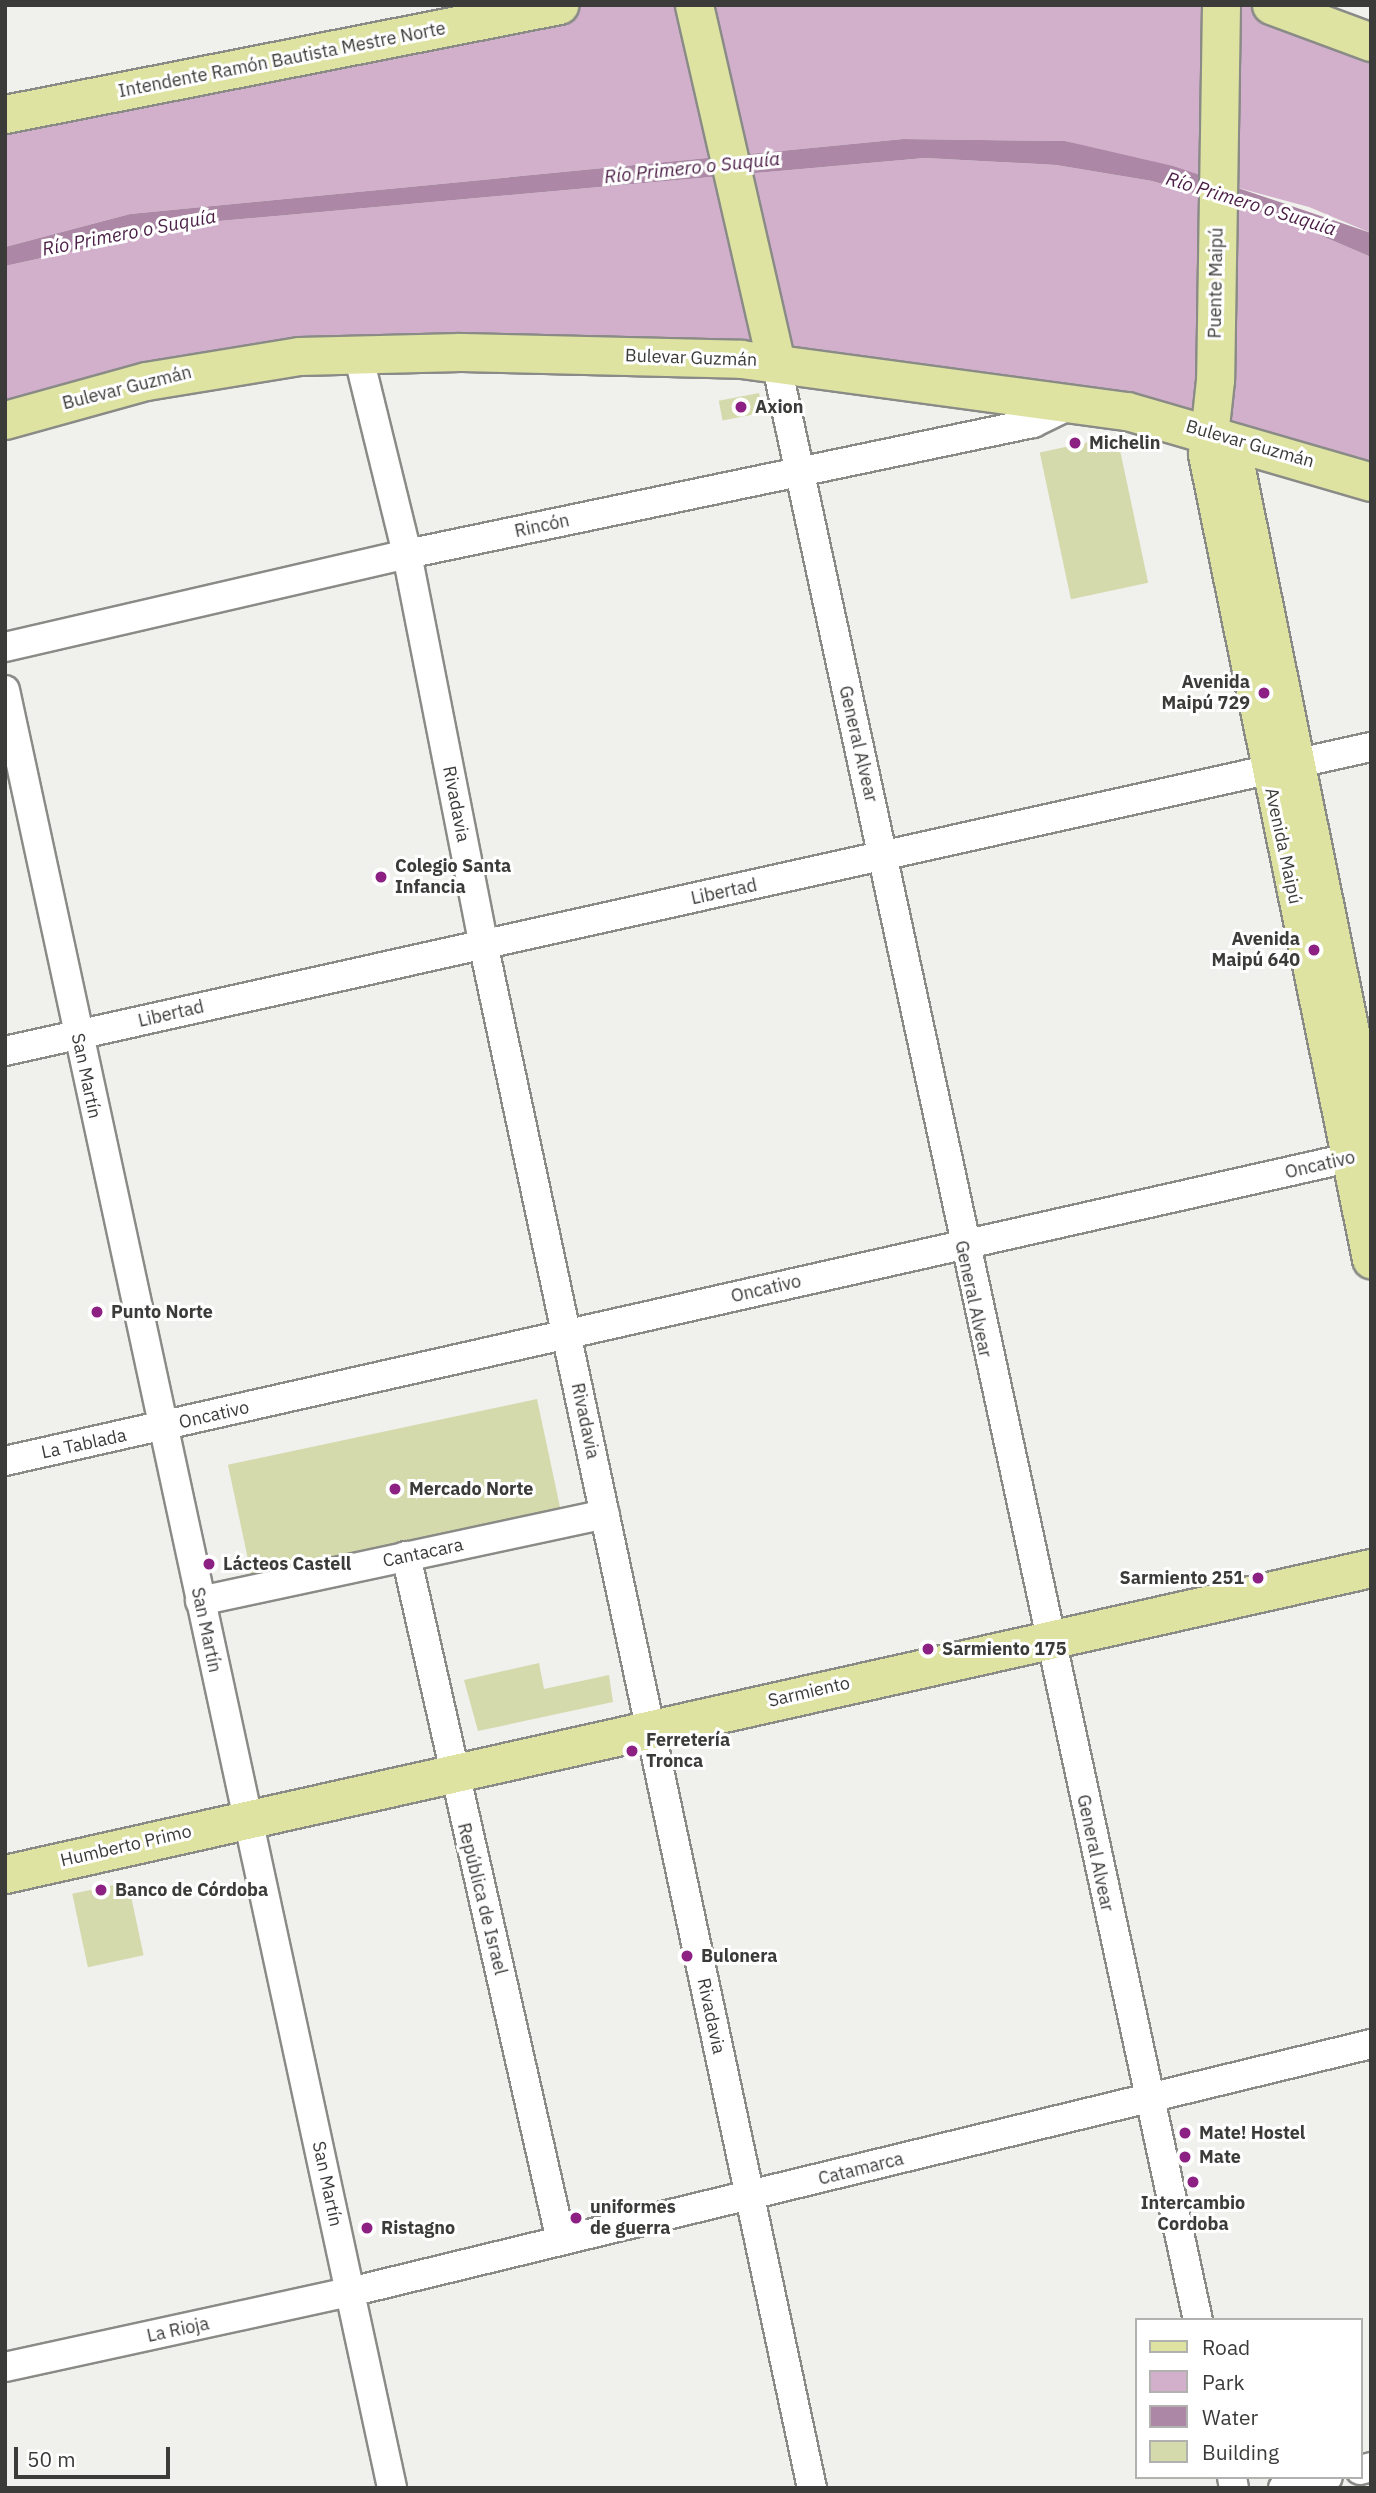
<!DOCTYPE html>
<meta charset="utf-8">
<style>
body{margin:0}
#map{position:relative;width:1376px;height:2493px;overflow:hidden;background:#f0f0ec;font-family:"IBM Plex Sans",sans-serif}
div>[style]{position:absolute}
.green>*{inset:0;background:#d2b0cc}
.water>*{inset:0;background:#ac88a6}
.building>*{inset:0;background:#d5daad;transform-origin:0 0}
.roads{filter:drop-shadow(2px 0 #8a8b87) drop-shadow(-2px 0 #8a8b87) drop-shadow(0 2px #8a8b87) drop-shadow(0 -2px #8a8b87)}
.minor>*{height:28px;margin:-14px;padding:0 14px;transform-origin:14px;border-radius:14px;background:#fff}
.major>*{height:37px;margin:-18.5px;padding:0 18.5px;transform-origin:18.5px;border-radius:18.5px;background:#dfe3a2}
.dots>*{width:19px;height:19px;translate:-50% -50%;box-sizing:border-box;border:4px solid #fff;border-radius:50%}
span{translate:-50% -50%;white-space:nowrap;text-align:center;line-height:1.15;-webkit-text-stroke:6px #fff;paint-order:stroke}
.street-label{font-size:18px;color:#3b3b3a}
.poi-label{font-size:18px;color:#3b3b3a;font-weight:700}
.left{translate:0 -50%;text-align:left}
.right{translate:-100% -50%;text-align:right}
.water-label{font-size:19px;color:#4a1d45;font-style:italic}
.frame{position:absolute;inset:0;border:7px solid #3b3b3a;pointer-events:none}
.legend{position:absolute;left:1135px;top:2318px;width:228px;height:161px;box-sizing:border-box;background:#fff;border:2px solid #b1b1b0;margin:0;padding:9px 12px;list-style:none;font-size:21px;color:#3b3b3a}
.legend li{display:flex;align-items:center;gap:14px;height:35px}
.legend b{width:35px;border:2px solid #b1b1b0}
.scale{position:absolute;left:14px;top:2447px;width:156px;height:32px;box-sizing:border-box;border:4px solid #3b3b3a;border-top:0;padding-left:9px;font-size:21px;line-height:24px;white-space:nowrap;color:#3b3b3a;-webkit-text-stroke:5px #fff;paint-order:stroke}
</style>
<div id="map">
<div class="green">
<i style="clip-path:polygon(559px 5px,1271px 5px,1371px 42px,1371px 233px,1309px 207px,1065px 141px,903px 139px,130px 214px,5px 247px,5px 114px)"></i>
<i style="clip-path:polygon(925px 158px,1056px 165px,1152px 181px,1280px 218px,1371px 257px,1371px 482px,1019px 392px,358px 354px,5px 420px,5px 266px,208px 222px)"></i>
</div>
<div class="water">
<i style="clip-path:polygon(903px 139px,1065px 141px,1173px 166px,1371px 233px,1371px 257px,1280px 218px,1152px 181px,1056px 165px,925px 158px,208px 222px,5px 266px,5px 247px,130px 214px)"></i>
</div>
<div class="building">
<i style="left:759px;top:393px;width:20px;height:41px;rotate:79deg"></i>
<i style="left:1117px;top:436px;width:150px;height:79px;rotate:78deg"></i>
<i style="left:537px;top:1399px;width:112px;height:316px;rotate:78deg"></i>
<i style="clip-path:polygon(539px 1663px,544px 1689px,609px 1675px,613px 1702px,478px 1731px,464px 1680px)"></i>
<i style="left:128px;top:1882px;width:75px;height:57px;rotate:78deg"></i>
</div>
<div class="roads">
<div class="minor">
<i style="left:358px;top:354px;width:206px;rotate:76.2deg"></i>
<i style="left:407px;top:554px;width:396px;rotate:78.9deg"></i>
<i style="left:483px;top:943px;width:1580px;rotate:77.98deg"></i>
<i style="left:776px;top:362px;width:2003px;rotate:77.84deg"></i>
<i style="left:5px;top:647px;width:413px;rotate:-13deg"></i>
<i style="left:407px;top:554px;width:640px;rotate:-11.82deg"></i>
<i style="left:1033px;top:423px;width:48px;rotate:-26deg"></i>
<i style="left:5px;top:690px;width:1839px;rotate:77.85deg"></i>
<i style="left:5px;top:1051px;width:1399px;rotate:-12.55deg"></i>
<i style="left:5px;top:1461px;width:1400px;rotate:-12.71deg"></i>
<i style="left:406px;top:1556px;width:702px;rotate:77.25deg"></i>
<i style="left:200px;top:1601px;width:414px;rotate:-12.1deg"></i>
<i style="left:5px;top:2367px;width:353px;rotate:-12.3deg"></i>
<i style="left:350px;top:2292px;width:1051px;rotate:-13.65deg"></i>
<i style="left:1360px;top:2470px;width:11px;rotate:-15deg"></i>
<i style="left:1232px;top:2477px;width:11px;rotate:80deg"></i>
<i style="left:1283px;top:2488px;width:46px;rotate:-13.7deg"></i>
</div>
<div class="major">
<i style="left:694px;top:5px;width:366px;rotate:77.1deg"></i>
<i style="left:1221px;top:5px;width:375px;rotate:90.9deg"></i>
<i style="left:1215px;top:380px;width:74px;rotate:96.2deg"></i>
<i style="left:1207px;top:454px;width:822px;rotate:78.48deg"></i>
<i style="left:1271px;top:5px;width:107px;rotate:20.3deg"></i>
<i style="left:5px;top:114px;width:565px;rotate:-11.13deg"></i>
<i style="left:5px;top:420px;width:146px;rotate:-15.5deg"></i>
<i style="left:146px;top:381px;width:155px;rotate:-9.3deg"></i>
<i style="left:299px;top:356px;width:161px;rotate:-1.4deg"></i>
<i style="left:460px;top:352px;width:281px;rotate:1.4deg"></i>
<i style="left:741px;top:359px;width:389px;rotate:7.7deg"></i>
<i style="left:1127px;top:411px;width:254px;rotate:16.2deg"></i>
<i style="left:1212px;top:432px;width:49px;rotate:59.2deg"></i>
<i style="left:1237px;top:474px;width:674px;rotate:78.54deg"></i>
<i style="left:5px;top:1874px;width:1400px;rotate:-12.63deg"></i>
</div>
</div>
<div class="dots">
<i style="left:741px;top:407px;background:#8d2083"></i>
<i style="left:1075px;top:443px;background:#8d2083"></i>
<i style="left:1264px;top:693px;background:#8d2083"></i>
<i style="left:381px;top:877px;background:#8d2083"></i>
<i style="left:1314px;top:950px;background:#8d2083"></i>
<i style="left:97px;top:1312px;background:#8d2083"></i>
<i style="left:395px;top:1489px;background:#8d2083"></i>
<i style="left:209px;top:1564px;background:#8d2083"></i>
<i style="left:1258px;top:1578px;background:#8d2083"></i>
<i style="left:928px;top:1649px;background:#8d2083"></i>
<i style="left:632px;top:1751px;background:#8d2083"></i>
<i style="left:101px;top:1890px;background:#8d2083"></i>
<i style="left:687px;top:1956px;background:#8d2083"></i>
<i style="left:1185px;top:2133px;background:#8d2083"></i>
<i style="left:1185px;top:2157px;background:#8d2083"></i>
<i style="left:1193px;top:2182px;background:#8d2083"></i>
<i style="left:576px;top:2218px;background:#8d2083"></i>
<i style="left:367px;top:2228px;background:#8d2083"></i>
</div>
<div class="street-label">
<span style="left:282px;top:60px;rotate:-11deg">Intendente Ramón Bautista Mestre Norte</span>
<span style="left:1216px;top:283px;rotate:-89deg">Puente Maipú</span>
<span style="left:691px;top:358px;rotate:2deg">Bulevar Guzmán</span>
<span style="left:127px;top:388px;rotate:-14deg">Bulevar Guzmán</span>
<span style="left:1250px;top:444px;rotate:16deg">Bulevar Guzmán</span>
<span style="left:542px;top:526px;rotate:-12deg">Rincón</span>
<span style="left:858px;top:744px;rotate:77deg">General Alvear</span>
<span style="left:456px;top:804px;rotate:79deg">Rivadavia</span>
<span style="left:1283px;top:846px;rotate:78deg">Avenida Maipú</span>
<span style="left:724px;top:892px;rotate:-12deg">Libertad</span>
<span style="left:171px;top:1014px;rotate:-13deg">Libertad</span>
<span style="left:86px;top:1076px;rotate:78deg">San Martín</span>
<span style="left:1320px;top:1165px;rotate:-13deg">Oncativo</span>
<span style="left:766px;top:1289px;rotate:-13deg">Oncativo</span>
<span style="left:973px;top:1299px;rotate:78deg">General Alvear</span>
<span style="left:214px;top:1415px;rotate:-13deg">Oncativo</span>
<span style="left:585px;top:1421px;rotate:78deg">Rivadavia</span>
<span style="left:84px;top:1444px;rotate:-12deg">La Tablada</span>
<span style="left:423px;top:1553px;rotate:-12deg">Cantacara</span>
<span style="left:206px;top:1630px;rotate:78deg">San Martín</span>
<span style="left:809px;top:1692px;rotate:-13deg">Sarmiento</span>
<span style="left:126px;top:1846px;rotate:-13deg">Humberto Primo</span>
<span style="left:1095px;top:1853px;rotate:78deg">General Alvear</span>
<span style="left:482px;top:1899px;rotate:76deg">República de Israel</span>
<span style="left:711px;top:2016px;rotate:78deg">Rivadavia</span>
<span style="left:861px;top:2169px;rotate:-14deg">Catamarca</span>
<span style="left:327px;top:2184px;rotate:78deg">San Martín</span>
<span style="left:178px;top:2330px;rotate:-12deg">La Rioja</span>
</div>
<div class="poi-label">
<span class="left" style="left:755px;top:407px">Axion</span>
<span class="left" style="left:1089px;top:443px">Michelin</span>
<span class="right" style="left:1250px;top:693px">Avenida<br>Maipú 729</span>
<span class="left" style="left:395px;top:877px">Colegio Santa<br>Infancia</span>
<span class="right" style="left:1300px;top:950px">Avenida<br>Maipú 640</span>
<span class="left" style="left:111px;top:1312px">Punto Norte</span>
<span class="left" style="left:409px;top:1489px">Mercado Norte</span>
<span class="left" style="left:223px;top:1564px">Lácteos Castell</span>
<span class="right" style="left:1244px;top:1578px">Sarmiento 251</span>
<span class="left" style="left:942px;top:1649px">Sarmiento 175</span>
<span class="left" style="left:646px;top:1751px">Ferretería<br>Tronca</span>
<span class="left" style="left:115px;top:1890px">Banco de Córdoba</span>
<span class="left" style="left:701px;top:1956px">Bulonera</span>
<span class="left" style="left:1199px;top:2133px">Mate! Hostel</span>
<span class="left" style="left:1199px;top:2157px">Mate</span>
<span style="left:1193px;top:2214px">Intercambio<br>Cordoba</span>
<span class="left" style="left:590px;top:2218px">uniformes<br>de guerra</span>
<span class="left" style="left:381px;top:2228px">Ristagno</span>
</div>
<div class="water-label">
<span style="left:692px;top:168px;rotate:-6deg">Río Primero o Suquía</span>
<span style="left:1251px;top:204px;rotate:17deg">Río Primero o Suquía</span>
<span style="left:129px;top:233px;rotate:-11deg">Río Primero o Suquía</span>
</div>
<div class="frame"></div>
<ul class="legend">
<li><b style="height:9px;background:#dfe3a2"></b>Road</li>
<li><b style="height:19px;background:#d2b0cc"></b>Park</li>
<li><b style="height:19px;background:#ac88a6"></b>Water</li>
<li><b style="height:19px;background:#d5daad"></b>Building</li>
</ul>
<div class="scale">50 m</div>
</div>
